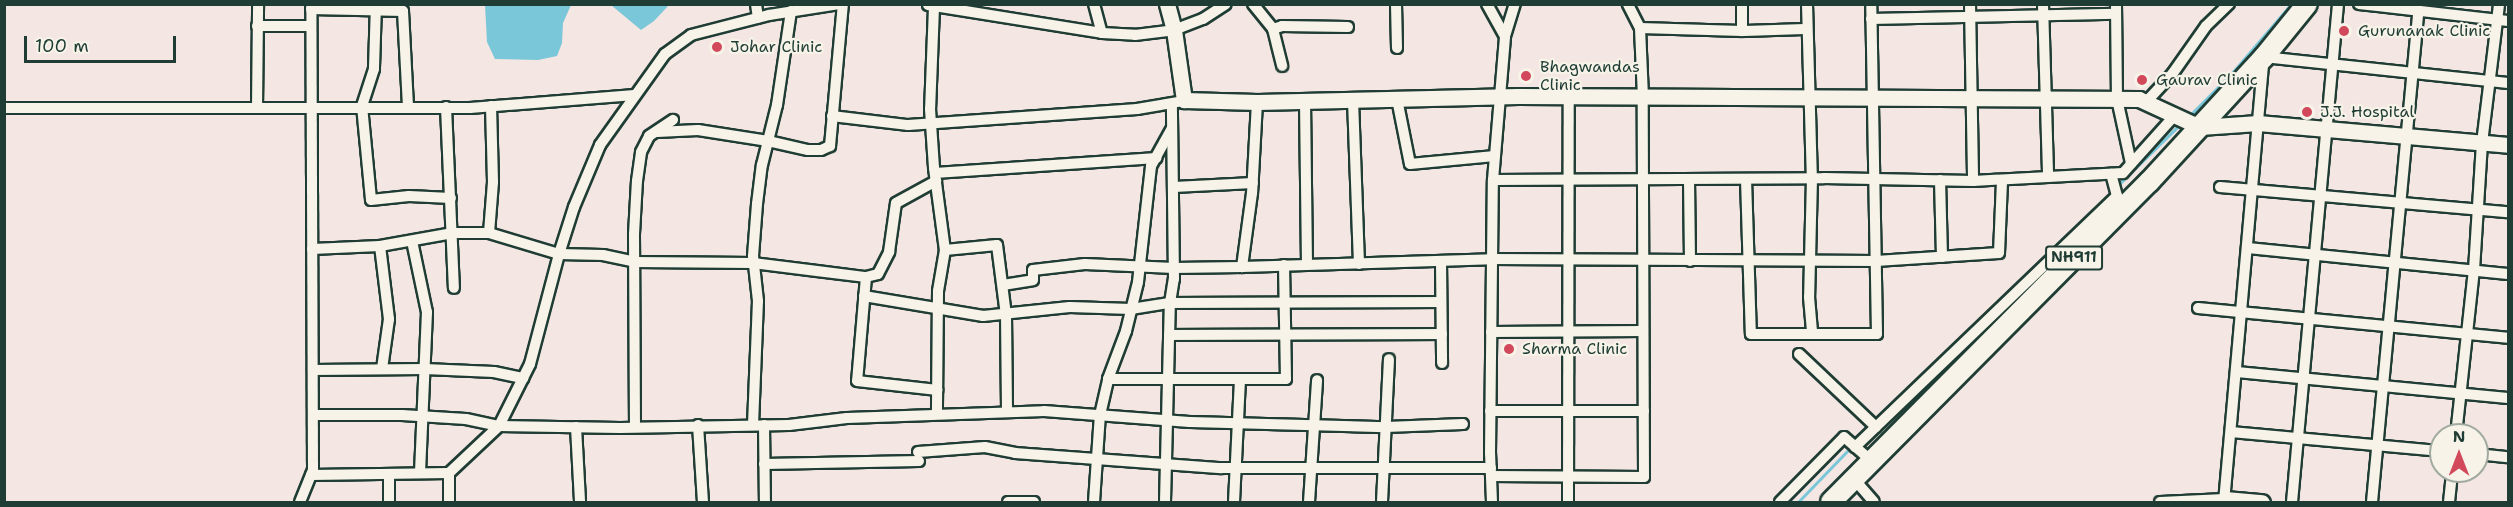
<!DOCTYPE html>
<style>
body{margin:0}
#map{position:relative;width:2513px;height:507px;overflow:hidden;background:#f4e6e2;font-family:"Shantell Sans",sans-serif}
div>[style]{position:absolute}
.water>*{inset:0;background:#7ac7d9}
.stream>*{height:3px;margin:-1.5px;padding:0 1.5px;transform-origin:1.5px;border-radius:1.5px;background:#7ac7d9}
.roads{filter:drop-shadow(2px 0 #1f3d34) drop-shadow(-2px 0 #1f3d34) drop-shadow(0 2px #1f3d34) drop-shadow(0 -2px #1f3d34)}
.street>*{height:10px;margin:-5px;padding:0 5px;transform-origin:5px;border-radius:5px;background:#f7f3e8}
.secondary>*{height:15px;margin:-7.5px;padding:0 7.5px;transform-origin:7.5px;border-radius:7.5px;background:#f7f3e8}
.highway>*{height:20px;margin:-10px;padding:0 10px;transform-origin:10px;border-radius:10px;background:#f7f3e8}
.dots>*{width:16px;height:16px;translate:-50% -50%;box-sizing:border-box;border:3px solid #f7f3e8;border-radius:50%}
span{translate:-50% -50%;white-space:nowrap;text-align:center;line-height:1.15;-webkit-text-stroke:4.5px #f7f3e8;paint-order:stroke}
.shield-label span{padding:2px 4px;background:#f7f3e8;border:2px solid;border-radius:4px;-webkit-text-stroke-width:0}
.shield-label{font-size:15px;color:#1f3d34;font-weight:700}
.poi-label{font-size:16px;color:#1f3d34}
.left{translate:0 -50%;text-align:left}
.frame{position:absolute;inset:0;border:6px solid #1f3d34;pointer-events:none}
.north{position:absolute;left:2429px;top:423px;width:60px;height:60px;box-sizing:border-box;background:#f7f3e8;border:2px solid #a1aaa0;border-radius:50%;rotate:0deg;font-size:16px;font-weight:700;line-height:24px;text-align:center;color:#1f3d34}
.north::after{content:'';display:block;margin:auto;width:21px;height:27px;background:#d1495b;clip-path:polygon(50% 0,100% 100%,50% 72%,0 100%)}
.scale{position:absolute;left:24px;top:36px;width:152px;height:27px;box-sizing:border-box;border:3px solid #1f3d34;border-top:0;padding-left:8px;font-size:18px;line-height:21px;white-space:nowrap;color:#1f3d34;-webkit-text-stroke:4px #f7f3e8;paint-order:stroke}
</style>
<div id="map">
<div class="water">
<i style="clip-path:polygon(485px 5px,571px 5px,563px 23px,562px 43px,557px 56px,538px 60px,495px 59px,487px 42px)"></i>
<i style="clip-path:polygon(611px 5px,669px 5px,654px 21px,641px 30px)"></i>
</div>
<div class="stream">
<i style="left:2192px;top:113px;width:55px;rotate:-45deg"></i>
<i style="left:2231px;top:74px;width:92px;rotate:-49.4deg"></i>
<i style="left:2117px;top:186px;width:88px;rotate:-44.5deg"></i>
<i style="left:2066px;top:237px;width:66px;rotate:-44.4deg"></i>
<i style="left:1798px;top:502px;width:76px;rotate:-46.1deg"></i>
</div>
<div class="roads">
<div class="street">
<i style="left:376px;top:4px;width:65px;rotate:91.8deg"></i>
<i style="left:374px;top:69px;width:39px;rotate:108deg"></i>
<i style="left:362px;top:106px;width:94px;rotate:84.5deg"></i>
<i style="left:371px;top:200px;width:38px;rotate:-6deg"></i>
<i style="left:409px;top:196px;width:42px;rotate:2.7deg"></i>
<i style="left:756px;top:4px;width:14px;rotate:82deg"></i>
<i style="left:1094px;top:4px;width:30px;rotate:75deg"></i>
<i style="left:1253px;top:4px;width:32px;rotate:51deg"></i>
<i style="left:1273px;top:29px;width:9px;rotate:-18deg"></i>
<i style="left:1282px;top:26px;width:66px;rotate:0.9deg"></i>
<i style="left:1396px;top:4px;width:44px;rotate:88.7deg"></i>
<i style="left:1487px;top:4px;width:37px;rotate:61deg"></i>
<i style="left:1742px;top:4px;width:27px;rotate:90deg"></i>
<i style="left:1807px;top:4px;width:174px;rotate:88.4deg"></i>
<i style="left:1812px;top:178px;width:119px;rotate:91.4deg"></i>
<i style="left:1809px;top:297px;width:37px;rotate:85deg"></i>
<i style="left:1970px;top:4px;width:177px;rotate:89deg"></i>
<i style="left:2043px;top:4px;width:173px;rotate:88.3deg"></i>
<i style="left:2116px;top:4px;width:95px;rotate:89.4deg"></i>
<i style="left:2117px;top:99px;width:66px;rotate:77.7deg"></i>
<i style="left:2359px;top:4px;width:150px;rotate:6.5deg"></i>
<i style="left:928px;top:5px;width:176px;rotate:9.1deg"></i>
<i style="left:1102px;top:33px;width:33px;rotate:3deg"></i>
<i style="left:1135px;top:35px;width:39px;rotate:-7deg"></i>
<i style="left:1174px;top:30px;width:31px;rotate:-21deg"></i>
<i style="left:1203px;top:19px;width:27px;rotate:-33deg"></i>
<i style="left:934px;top:7px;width:102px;rotate:92.2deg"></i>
<i style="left:930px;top:109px;width:59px;rotate:86.1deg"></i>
<i style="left:934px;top:168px;width:83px;rotate:82.4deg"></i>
<i style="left:945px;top:250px;width:42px;rotate:99.7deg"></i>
<i style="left:938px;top:291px;width:123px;rotate:90.5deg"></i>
<i style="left:311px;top:9px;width:92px;rotate:1.2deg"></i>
<i style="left:403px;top:11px;width:95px;rotate:87deg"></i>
<i style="left:1871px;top:19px;width:245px;rotate:-1.2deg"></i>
<i style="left:257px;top:26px;width:54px"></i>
<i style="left:1640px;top:28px;width:102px;rotate:1.7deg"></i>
<i style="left:1742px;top:31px;width:65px;rotate:-1.8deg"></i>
<i style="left:1273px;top:29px;width:38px;rotate:76deg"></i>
<i style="left:1397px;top:99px;width:66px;rotate:78.7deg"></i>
<i style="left:1410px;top:164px;width:85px;rotate:-5.4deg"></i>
<i style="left:1353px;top:100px;width:164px;rotate:87.9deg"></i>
<i style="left:1305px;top:101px;width:163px;rotate:89.3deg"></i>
<i style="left:2147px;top:101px;width:38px;rotate:-47deg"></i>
<i style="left:2173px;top:73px;width:57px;rotate:-54.9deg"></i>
<i style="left:2206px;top:26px;width:32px;rotate:-44deg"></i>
<i style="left:1257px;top:102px;width:91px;rotate:93.1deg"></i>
<i style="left:1252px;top:193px;width:75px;rotate:97.7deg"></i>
<i style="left:1242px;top:267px;width:250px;rotate:-1.8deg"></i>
<i style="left:1492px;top:259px;width:384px;rotate:0.3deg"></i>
<i style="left:1876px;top:261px;width:123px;rotate:-3.7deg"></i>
<i style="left:1999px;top:253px;width:73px;rotate:-87.6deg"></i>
<i style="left:446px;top:107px;width:181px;rotate:87.5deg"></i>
<i style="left:4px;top:108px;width:466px"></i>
<i style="left:470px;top:108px;width:165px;rotate:-4.5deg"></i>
<i style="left:257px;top:108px;width:104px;rotate:-89.4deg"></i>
<i style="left:832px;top:116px;width:77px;rotate:6.8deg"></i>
<i style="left:908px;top:125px;width:230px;rotate:-4deg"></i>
<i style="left:1137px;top:109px;width:42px;rotate:-9.7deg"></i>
<i style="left:657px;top:132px;width:41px;rotate:-2.8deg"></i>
<i style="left:698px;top:130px;width:71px;rotate:8.9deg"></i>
<i style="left:768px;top:141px;width:41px;rotate:12.7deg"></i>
<i style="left:808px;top:150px;width:13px"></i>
<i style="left:821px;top:150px;width:10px;rotate:-24deg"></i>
<i style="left:830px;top:146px;width:143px;rotate:-84.8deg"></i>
<i style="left:935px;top:173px;width:222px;rotate:-3.9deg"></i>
<i style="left:1689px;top:179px;width:82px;rotate:89.3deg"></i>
<i style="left:1746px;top:179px;width:155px;rotate:88.2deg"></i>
<i style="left:1751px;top:334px;width:126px"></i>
<i style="left:1877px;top:334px;width:330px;rotate:-91deg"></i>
<i style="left:1493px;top:180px;width:331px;rotate:-0.3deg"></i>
<i style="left:1824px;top:178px;width:149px;rotate:1.2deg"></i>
<i style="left:1973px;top:181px;width:150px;rotate:-3.1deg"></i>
<i style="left:2123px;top:173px;width:78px;rotate:-48.1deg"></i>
<i style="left:1940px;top:180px;width:77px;rotate:88.5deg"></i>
<i style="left:1174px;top:187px;width:79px;rotate:-2.9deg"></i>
<i style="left:2220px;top:187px;width:289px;rotate:5deg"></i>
<i style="left:489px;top:233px;width:73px;rotate:16.7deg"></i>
<i style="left:559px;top:254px;width:44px;rotate:1.3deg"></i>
<i style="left:603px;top:255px;width:33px;rotate:12deg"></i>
<i style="left:635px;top:262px;width:118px;rotate:0.5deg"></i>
<i style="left:753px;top:263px;width:114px;rotate:7.1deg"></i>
<i style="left:866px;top:277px;width:104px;rotate:94.9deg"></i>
<i style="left:857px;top:381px;width:81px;rotate:6.4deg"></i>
<i style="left:412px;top:241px;width:73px;rotate:78.1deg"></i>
<i style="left:427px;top:312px;width:161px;rotate:92.5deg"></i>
<i style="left:380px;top:246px;width:74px;rotate:-10.1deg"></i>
<i style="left:453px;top:233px;width:36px"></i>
<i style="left:489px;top:233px;width:51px;rotate:-85.5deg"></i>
<i style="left:493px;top:182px;width:76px;rotate:-91.5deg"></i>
<i style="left:2248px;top:248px;width:261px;rotate:5.7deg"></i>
<i style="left:312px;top:249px;width:68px;rotate:-2.5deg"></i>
<i style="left:380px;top:246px;width:74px;rotate:83deg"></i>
<i style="left:389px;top:319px;width:50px;rotate:98deg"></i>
<i style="left:945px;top:250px;width:52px;rotate:-5.5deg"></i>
<i style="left:997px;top:245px;width:71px;rotate:82.7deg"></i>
<i style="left:1006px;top:315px;width:97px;rotate:89.4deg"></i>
<i style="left:1441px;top:261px;width:102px;rotate:89.4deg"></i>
<i style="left:866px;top:277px;width:12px;rotate:-14deg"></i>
<i style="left:878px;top:274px;width:25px;rotate:-63deg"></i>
<i style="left:889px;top:252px;width:49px;rotate:-81.9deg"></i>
<i style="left:896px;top:203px;width:46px;rotate:-28.8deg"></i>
<i style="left:1003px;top:285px;width:30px;rotate:-9deg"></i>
<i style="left:1033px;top:280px;width:10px;rotate:-90deg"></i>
<i style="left:1033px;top:270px;width:52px;rotate:-6.6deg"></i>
<i style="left:1085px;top:264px;width:89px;rotate:2.6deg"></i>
<i style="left:1174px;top:268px;width:68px;rotate:-0.8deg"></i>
<i style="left:864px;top:296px;width:121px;rotate:9.5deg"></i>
<i style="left:983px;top:316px;width:87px;rotate:-5.9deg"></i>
<i style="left:1070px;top:307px;width:61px;rotate:1.9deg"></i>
<i style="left:1131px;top:309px;width:39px;rotate:-9deg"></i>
<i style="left:1170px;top:303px;width:24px;rotate:-81deg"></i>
<i style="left:1174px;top:279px;width:174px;rotate:-90.7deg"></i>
<i style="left:2198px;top:308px;width:311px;rotate:5.5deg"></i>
<i style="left:1491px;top:332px;width:152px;rotate:-0.4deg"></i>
<i style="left:1169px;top:335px;width:273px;rotate:-0.2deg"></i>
<i style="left:1799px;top:354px;width:106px;rotate:43.5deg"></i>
<i style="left:313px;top:370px;width:112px;rotate:-0.5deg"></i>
<i style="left:425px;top:369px;width:69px;rotate:2.5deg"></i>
<i style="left:494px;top:372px;width:30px;rotate:12deg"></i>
<i style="left:2237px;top:372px;width:272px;rotate:5.5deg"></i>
<i style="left:1108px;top:379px;width:178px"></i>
<i style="left:1286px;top:379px;width:114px;rotate:-91deg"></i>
<i style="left:1490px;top:411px;width:154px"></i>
<i style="left:313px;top:415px;width:89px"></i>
<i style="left:402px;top:415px;width:64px;rotate:3.6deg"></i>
<i style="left:466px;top:419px;width:34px;rotate:12deg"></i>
<i style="left:499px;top:426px;width:121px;rotate:0.9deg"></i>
<i style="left:620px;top:428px;width:169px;rotate:-1deg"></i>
<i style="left:789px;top:425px;width:58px;rotate:-6.9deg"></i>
<i style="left:847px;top:418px;width:197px;rotate:-2deg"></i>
<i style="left:1044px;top:411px;width:146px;rotate:4.3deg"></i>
<i style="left:1190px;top:422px;width:196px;rotate:1.5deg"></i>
<i style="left:1386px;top:427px;width:77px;rotate:-2.2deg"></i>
<i style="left:698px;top:425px;width:77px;rotate:86.3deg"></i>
<i style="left:753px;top:425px;width:124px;rotate:-87.7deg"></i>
<i style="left:758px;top:301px;width:45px;rotate:-96.3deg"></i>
<i style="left:753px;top:256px;width:52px;rotate:-85.6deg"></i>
<i style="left:757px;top:204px;width:39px;rotate:-83deg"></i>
<i style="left:762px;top:165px;width:62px;rotate:-76deg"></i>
<i style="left:777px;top:105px;width:95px;rotate:-81.5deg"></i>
<i style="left:764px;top:425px;width:77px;rotate:89.3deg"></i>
<i style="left:576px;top:427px;width:75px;rotate:86.9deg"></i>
<i style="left:635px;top:427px;width:193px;rotate:-90.3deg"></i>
<i style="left:634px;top:234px;width:53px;rotate:-86.8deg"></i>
<i style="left:637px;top:181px;width:29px;rotate:-82deg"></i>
<i style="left:641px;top:152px;width:18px;rotate:-63deg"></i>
<i style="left:649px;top:136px;width:29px;rotate:-34deg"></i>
<i style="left:2231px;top:432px;width:211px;rotate:5.2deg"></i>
<i style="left:2456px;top:435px;width:166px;rotate:-83.8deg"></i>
<i style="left:2474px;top:270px;width:127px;rotate:-86.4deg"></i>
<i style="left:2482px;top:143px;width:140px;rotate:-83deg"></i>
<i style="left:1855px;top:447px;width:363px;rotate:-43.8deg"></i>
<i style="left:2117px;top:196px;width:23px;rotate:-105deg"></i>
<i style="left:918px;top:452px;width:67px;rotate:-4.3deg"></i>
<i style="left:985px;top:447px;width:31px;rotate:11deg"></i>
<i style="left:1015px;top:453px;width:207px;rotate:4.2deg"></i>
<i style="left:1221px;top:468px;width:270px"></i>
<i style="left:2477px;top:454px;width:31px;rotate:6deg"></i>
<i style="left:764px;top:464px;width:155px;rotate:-1.1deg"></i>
<i style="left:389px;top:474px;width:28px;rotate:90deg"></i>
<i style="left:311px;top:475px;width:138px;rotate:-0.8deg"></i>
<i style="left:449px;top:473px;width:69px;rotate:-43.2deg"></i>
<i style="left:499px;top:426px;width:69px;rotate:-63.4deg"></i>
<i style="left:530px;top:364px;width:114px;rotate:-75.2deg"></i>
<i style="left:559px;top:254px;width:49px;rotate:-72.3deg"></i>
<i style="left:574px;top:207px;width:67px;rotate:-67.2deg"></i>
<i style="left:600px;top:145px;width:112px;rotate:-54.5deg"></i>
<i style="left:665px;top:54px;width:32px;rotate:-36deg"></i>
<i style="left:691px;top:35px;width:81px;rotate:-14.4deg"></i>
<i style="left:769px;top:15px;width:71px;rotate:-8.9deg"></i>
<i style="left:1491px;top:476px;width:153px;rotate:0.4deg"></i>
<i style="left:1644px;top:477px;width:380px;rotate:-90.2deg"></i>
<i style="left:1643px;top:97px;width:69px;rotate:-92.5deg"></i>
<i style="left:1640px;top:28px;width:27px;rotate:-117deg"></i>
<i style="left:1854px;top:479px;width:30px;rotate:49deg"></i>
<i style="left:300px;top:502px;width:35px;rotate:-68deg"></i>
<i style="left:313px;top:470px;width:466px;rotate:-90.2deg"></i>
<i style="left:449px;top:502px;width:29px;rotate:-90deg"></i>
<i style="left:1008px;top:502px;width:26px"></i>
<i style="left:1094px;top:502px;width:87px;rotate:-86.1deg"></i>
<i style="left:1100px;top:415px;width:37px;rotate:-77deg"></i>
<i style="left:1108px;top:379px;width:51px;rotate:-69.4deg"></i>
<i style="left:1126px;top:331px;width:50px;rotate:-76.2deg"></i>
<i style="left:1138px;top:282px;width:117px;rotate:-83.6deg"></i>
<i style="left:1151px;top:166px;width:43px;rotate:-61.1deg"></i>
<i style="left:1165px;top:502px;width:199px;rotate:-88.6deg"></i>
<i style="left:1170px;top:303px;width:271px;rotate:-0.2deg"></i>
<i style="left:1234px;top:502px;width:123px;rotate:-87.2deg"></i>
<i style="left:1309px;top:502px;width:122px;rotate:-86.2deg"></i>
<i style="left:1382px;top:502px;width:143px;rotate:-87.2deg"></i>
<i style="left:1492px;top:502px;width:49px;rotate:-92.3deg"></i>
<i style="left:1490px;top:453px;width:273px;rotate:-89.4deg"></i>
<i style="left:1493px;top:180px;width:144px;rotate:-85.2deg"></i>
<i style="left:1505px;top:36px;width:34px;rotate:-73deg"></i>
<i style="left:1568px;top:502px;width:405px;rotate:-89.9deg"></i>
<i style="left:1780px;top:502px;width:91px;rotate:-45.4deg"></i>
<i style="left:1844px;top:437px;width:37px;rotate:41deg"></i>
<i style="left:2160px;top:502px;width:65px;rotate:-2.6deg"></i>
<i style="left:2224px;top:502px;width:447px;rotate:-84.9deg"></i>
<i style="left:2264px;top:57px;width:245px;rotate:6.1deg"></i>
<i style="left:2292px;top:502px;width:500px;rotate:-84.72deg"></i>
<i style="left:2372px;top:502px;width:493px;rotate:-84.6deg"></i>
<i style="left:2449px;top:502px;width:31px;rotate:-84deg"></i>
</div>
<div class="secondary">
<i style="left:1167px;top:4px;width:27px;rotate:75deg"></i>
<i style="left:1174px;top:30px;width:71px;rotate:81.9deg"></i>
<i style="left:1184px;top:100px;width:73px;rotate:1.6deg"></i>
<i style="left:1257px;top:102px;width:261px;rotate:-1.3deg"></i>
<i style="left:1518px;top:96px;width:621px;rotate:0.28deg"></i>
<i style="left:2139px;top:99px;width:67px;rotate:24.7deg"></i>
<i style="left:2200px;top:127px;width:58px;rotate:-3.9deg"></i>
<i style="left:2258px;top:123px;width:251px;rotate:5deg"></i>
<i style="left:2225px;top:499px;width:37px;rotate:5deg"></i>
</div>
<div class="highway">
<i style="left:1831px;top:502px;width:451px;rotate:-45.2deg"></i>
<i style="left:2149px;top:182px;width:170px;rotate:-47.4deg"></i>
<i style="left:2264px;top:57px;width:68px;rotate:-50.9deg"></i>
</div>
</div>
<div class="dots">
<i style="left:2344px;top:31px;background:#d1495b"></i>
<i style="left:717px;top:47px;background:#d1495b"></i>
<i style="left:1526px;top:76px;background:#d1495b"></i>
<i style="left:2142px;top:80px;background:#d1495b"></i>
<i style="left:2307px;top:112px;background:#d1495b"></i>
<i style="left:1509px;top:349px;background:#d1495b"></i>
</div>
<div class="shield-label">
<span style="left:2074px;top:258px">NH911</span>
</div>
<div class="poi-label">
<span class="left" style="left:2358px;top:31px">Gurunanak Clinic</span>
<span class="left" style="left:730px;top:47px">Johar Clinic</span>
<span class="left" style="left:1540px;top:76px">Bhagwandas<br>Clinic</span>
<span class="left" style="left:2156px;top:80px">Gaurav Clinic</span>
<span class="left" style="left:2320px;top:112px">J.J. Hospital</span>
<span class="left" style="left:1522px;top:349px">Sharma Clinic</span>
</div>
<div class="frame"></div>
<div class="north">N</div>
<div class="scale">100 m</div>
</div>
